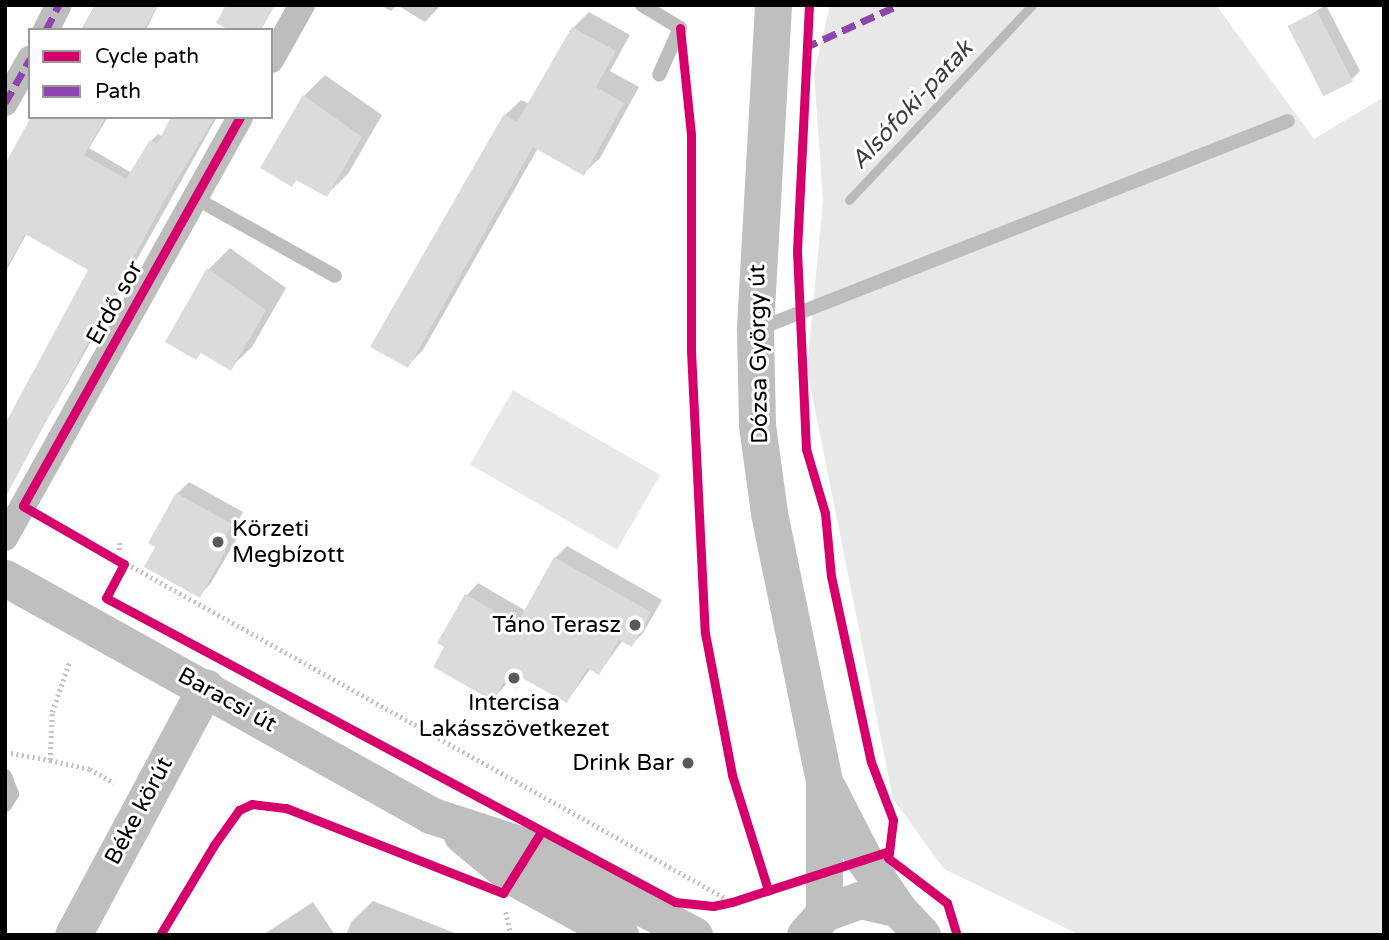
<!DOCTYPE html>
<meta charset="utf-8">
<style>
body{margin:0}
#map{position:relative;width:1389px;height:940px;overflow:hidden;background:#fff;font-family:"Varela Round",sans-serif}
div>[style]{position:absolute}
.green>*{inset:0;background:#e8e8e8;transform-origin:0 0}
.shadow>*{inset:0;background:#0003}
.stream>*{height:9px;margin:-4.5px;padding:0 4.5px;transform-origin:4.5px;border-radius:4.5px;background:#bababa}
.building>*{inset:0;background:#dbdbdb;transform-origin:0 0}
.path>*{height:4.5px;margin-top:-2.25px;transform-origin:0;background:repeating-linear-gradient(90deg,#c2c2c2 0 2px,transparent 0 5.5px)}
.lane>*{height:14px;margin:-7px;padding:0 7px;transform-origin:7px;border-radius:7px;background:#bdbdbd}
.street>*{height:26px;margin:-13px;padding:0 13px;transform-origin:13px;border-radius:13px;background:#bdbdbd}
.secondary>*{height:37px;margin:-18.5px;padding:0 18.5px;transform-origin:18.5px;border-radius:18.5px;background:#bfbfbf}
.quiet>*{height:7px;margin-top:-3.5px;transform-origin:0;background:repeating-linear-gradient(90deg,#8e44ad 0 14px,transparent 0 21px)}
.cycleway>*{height:9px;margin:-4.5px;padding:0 4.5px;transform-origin:4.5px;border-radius:4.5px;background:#d6006c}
.dots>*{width:19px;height:19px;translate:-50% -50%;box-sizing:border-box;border:4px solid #fff;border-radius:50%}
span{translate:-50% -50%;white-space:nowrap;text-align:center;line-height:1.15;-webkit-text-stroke:6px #fff;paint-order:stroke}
.street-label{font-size:23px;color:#000}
.poi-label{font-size:23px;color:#000}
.left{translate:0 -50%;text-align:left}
.right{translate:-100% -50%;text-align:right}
.water-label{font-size:24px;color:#3d3d3d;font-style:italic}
.frame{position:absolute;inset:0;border:7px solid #000;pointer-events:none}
.legend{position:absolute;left:28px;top:28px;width:245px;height:91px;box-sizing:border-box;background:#fff;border:2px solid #999;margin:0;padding:9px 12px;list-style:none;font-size:21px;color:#000}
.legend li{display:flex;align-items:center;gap:14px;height:35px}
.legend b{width:35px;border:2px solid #999}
</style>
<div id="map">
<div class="green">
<i style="clip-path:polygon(830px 5px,1216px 5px,1314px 139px,1384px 97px,1384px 935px,1080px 935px,944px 869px,893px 799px,807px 370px,823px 200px,814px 73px)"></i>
<i style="left:513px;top:390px;width:170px;height:86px;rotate:30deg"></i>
</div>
<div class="shadow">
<i style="clip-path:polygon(95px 5px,158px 5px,146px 30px,81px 30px)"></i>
<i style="clip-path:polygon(380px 5px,397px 5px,391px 11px)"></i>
<i style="clip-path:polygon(397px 5px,441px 5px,425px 22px)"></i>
<i style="clip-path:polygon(1326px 5px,1360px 71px,1352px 79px,1290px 27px)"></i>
<i style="clip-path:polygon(589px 12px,630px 35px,610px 71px,639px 87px,600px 158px,584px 173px,538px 148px,423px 350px,407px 366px,505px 115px,521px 100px,529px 104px,573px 28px)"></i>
<i style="clip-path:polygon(325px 75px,382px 115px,348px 174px,326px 195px,298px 178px,292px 185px,304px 96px)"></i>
<i style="clip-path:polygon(33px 117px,108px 117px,89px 148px,132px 173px,151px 141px,158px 134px,163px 137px,172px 117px,217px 117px,7px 491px,91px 269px,27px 233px,5px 273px,5px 167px)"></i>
<i style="clip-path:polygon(230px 248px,286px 288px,252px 347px,230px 368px,202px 352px,196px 358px,209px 269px)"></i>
<i style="clip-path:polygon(189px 482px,243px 512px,231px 534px,237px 538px,211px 583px,199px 596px,158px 546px,177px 494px)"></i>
<i style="clip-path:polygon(567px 546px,662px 600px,643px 633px,631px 645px,623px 640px,599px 673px,591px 668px,567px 701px,525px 677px,516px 686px,508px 682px,493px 699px,447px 646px,467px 595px,478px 583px,526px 611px,555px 558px)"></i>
<i style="clip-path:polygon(373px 901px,460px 935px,346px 935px,351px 922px)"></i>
<i style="clip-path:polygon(313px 902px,335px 935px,263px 935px)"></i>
</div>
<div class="stream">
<i style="left:849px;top:200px;width:267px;rotate:-46.8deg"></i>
</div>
<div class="building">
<i style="clip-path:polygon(96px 5px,157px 5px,144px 30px,82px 30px)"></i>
<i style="clip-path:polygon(226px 5px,275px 5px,261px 30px,229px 30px,216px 23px)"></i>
<i style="left:1317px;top:11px;width:79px;height:33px;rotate:63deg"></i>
<i style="clip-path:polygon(572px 27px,616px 51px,596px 87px,624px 103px,584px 176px,533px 147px,408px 368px,370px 347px,504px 114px,517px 122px)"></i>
<i style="clip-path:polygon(303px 95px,362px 137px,327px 197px,296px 180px,292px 187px,260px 168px)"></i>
<i style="clip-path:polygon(31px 117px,106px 117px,84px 155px,126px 179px,150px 140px,157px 144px,171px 117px,215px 117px,164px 201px,5px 498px,5px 424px,88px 270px,25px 234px,5px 270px,5px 164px)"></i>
<i style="clip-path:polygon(207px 268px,266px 310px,231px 371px,201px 353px,196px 360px,165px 342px)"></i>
<i style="clip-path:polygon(176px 493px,232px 524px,220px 547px,226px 550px,200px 598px,144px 567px,155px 547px,148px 543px)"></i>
<i style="clip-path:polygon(554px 557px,651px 612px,632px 647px,619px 640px,599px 675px,587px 668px,567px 703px,522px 678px,516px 689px,504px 682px,493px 701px,433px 667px,444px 647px,437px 643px,465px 594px,517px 624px)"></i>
</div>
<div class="path">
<i style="left:45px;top:518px;width:787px;rotate:29.2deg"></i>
<i style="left:119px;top:550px;width:11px;rotate:-85deg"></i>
<i style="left:11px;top:753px;width:40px;rotate:10deg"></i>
<i style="left:50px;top:760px;width:48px;rotate:-87.6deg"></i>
<i style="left:52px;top:712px;width:52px;rotate:-70.9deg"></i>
<i style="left:50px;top:760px;width:41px;rotate:12.7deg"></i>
<i style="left:90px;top:769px;width:28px;rotate:30deg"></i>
<i style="left:506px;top:912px;width:24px;rotate:78deg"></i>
</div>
<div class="lane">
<i style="left:642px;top:5px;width:44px;rotate:31.2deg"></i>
<i style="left:680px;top:28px;width:51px;rotate:114.1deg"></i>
<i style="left:195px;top:198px;width:160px;rotate:29.1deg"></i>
<i style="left:758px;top:329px;width:569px;rotate:-21.43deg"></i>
<i style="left:5px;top:776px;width:19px;rotate:69deg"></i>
<i style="left:12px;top:794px;width:13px;rotate:122deg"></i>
</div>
<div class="street">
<i style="left:46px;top:30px;width:28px;rotate:-63deg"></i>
<i style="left:271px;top:60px;width:63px;rotate:-60.6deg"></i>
<i style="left:5px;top:103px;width:51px;rotate:-60.4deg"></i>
<i style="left:5px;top:538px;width:482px;rotate:-60.8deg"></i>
</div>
<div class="secondary">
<i style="left:773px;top:5px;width:325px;rotate:93.2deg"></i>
<i style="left:755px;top:330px;width:95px;rotate:88.8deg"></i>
<i style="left:757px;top:425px;width:89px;rotate:82.2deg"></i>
<i style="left:769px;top:513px;width:275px;rotate:78.4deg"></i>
<i style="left:824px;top:782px;width:131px;rotate:90deg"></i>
<i style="left:5px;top:578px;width:487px;rotate:29.1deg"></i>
<i style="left:430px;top:815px;width:106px;rotate:18.1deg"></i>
<i style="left:531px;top:848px;width:185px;rotate:28.1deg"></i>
<i style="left:828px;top:789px;width:79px;rotate:62.8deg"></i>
<i style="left:864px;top:859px;width:60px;rotate:55.8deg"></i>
<i style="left:462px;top:835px;width:66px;rotate:39.5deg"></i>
<i style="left:513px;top:877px;width:122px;rotate:28.5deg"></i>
<i style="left:73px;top:935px;width:281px;rotate:-61.8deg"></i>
<i style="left:805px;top:935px;width:29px;rotate:-49deg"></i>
<i style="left:824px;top:913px;width:38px;rotate:-20deg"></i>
<i style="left:860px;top:900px;width:39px;rotate:13deg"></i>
<i style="left:898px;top:909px;width:35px;rotate:47deg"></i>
</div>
<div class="quiet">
<i style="left:46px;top:30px;width:28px;rotate:-63deg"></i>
<i style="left:804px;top:48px;width:104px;rotate:-24.4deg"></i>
<i style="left:5px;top:103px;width:51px;rotate:-60.4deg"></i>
</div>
<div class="cycleway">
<i style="left:809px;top:5px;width:246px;rotate:92.8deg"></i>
<i style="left:797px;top:251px;width:198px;rotate:87.4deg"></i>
<i style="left:806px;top:449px;width:67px;rotate:73.5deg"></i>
<i style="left:825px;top:513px;width:63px;rotate:84.6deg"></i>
<i style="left:831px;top:576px;width:190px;rotate:77.9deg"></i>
<i style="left:871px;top:762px;width:62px;rotate:69.2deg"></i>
<i style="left:893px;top:820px;width:38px;rotate:97deg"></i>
<i style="left:888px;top:858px;width:74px;rotate:37.3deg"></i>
<i style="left:947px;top:903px;width:34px;rotate:73deg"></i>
<i style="left:680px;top:28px;width:108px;rotate:84.1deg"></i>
<i style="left:691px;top:135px;width:216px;rotate:90deg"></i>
<i style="left:691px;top:351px;width:282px;rotate:87.2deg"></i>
<i style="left:705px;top:633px;width:145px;rotate:79.2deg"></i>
<i style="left:732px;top:775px;width:121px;rotate:72.6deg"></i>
<i style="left:240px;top:117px;width:445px;rotate:119.2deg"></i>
<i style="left:23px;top:506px;width:116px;rotate:29.9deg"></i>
<i style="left:124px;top:564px;width:38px;rotate:118deg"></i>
<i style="left:106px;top:598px;width:645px;rotate:28.11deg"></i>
<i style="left:675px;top:902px;width:38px;rotate:6deg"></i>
<i style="left:713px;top:906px;width:19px;rotate:-12deg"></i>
<i style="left:732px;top:902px;width:163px;rotate:-17.9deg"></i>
<i style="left:160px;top:935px;width:105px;rotate:-59deg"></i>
<i style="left:214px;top:845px;width:43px;rotate:-54.5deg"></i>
<i style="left:239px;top:810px;width:14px;rotate:-25deg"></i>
<i style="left:252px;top:804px;width:34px;rotate:7deg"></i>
<i style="left:286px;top:808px;width:233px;rotate:21.4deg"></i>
<i style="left:503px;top:893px;width:72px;rotate:-58.1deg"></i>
</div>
<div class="dots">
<i style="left:218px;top:542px;background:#595959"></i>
<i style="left:635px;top:625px;background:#595959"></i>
<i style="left:514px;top:678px;background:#595959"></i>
<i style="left:688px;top:763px;background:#595959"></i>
</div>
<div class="street-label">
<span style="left:115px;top:303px;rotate:-61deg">Erdő sor</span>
<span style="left:759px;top:354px;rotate:-91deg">Dózsa György út</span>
<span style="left:227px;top:700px;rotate:29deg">Baracsi út</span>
<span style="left:139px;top:811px;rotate:-62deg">Béke körút</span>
</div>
<div class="poi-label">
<span class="left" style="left:232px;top:542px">Körzeti<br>Megbízott</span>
<span class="right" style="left:621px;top:625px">Táno Terasz</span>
<span style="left:514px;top:716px">Intercisa<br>Lakásszövetkezet</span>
<span class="right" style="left:674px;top:763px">Drink Bar</span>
</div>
<div class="water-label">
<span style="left:912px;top:105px;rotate:-47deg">Alsófoki-patak</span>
</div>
<div class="frame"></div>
<ul class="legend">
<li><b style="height:9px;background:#d6006c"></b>Cycle path</li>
<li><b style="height:9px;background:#8e44ad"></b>Path</li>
</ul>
</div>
